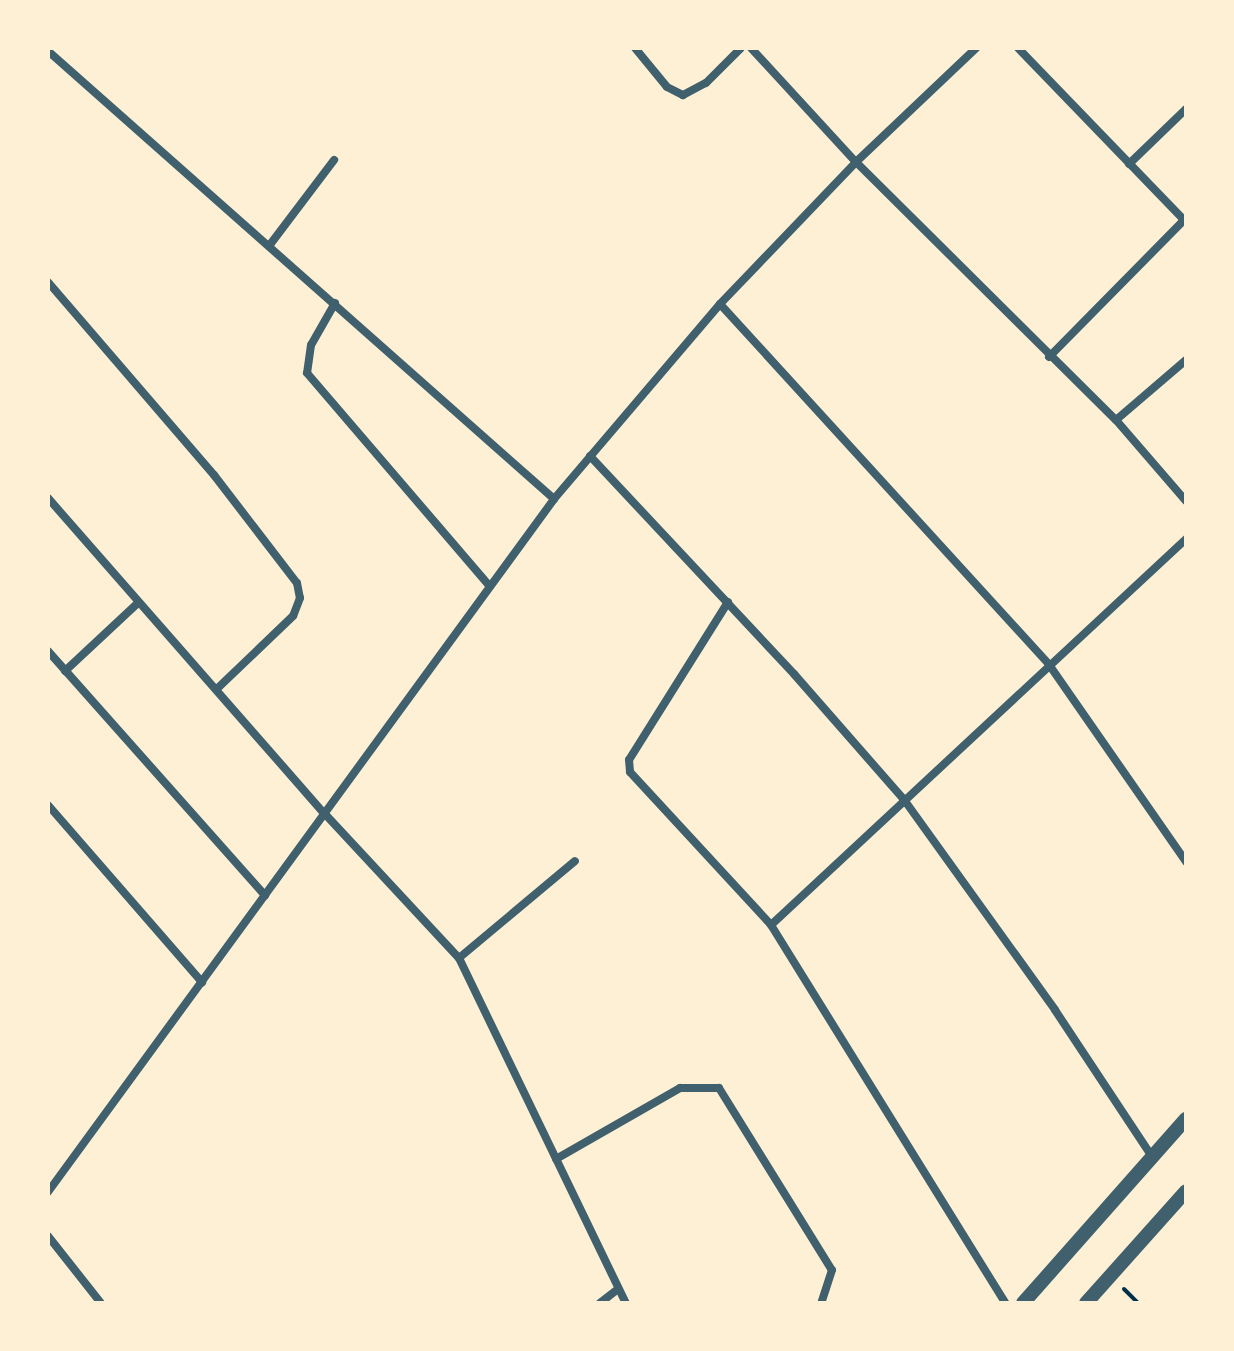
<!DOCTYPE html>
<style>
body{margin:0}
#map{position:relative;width:1234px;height:1351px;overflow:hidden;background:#fdf0d5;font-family:"Open Sans",sans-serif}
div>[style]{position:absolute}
.path>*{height:4px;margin:-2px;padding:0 2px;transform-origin:2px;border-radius:2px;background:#003049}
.minor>*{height:8px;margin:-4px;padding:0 4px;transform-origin:4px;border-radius:4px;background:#3f606c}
.tertiary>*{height:14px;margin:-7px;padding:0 7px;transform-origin:7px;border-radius:7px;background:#3f606c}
span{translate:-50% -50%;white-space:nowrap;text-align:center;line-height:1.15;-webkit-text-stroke:7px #fdf0d5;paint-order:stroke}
.frame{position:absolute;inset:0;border:50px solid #fdf0d5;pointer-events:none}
</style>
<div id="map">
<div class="path">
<i style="left:1124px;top:1289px;width:20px;rotate:45deg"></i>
</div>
<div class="minor">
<i style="left:635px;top:48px;width:50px;rotate:50.6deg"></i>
<i style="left:667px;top:87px;width:18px;rotate:27deg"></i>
<i style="left:683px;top:95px;width:26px;rotate:-28deg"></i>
<i style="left:706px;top:83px;width:49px;rotate:-45deg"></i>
<i style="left:751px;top:48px;width:155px;rotate:47.4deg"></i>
<i style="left:856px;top:162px;width:366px;rotate:44.8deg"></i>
<i style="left:1116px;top:420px;width:107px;rotate:49.2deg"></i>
<i style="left:1018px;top:48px;width:239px;rotate:46deg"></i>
<i style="left:48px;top:51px;width:676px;rotate:41.52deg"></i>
<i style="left:1129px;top:164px;width:79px;rotate:-44deg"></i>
<i style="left:269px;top:246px;width:108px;rotate:-52.9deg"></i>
<i style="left:48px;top:282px;width:255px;rotate:49.3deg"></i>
<i style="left:214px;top:475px;width:136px;rotate:52.5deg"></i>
<i style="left:297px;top:583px;width:15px;rotate:79deg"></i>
<i style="left:300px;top:598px;width:19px;rotate:111deg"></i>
<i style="left:293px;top:616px;width:104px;rotate:136.2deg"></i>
<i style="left:335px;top:303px;width:48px;rotate:119.7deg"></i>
<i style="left:311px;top:345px;width:28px;rotate:98deg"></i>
<i style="left:307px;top:373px;width:278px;rotate:49.4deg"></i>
<i style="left:720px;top:304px;width:490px;rotate:47.6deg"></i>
<i style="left:1050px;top:666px;width:239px;rotate:55.2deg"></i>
<i style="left:1049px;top:357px;width:195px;rotate:-45.4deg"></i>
<i style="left:1116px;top:420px;width:92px;rotate:-40.6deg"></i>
<i style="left:590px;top:456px;width:299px;rotate:46.9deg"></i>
<i style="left:794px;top:674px;width:169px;rotate:48.8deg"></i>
<i style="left:905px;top:801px;width:257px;rotate:54.3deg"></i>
<i style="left:1055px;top:1010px;width:178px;rotate:56.5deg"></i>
<i style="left:48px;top:498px;width:420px;rotate:48.8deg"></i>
<i style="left:325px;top:814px;width:197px;rotate:47.1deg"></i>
<i style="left:459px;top:958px;width:383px;rotate:64.2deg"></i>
<i style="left:728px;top:602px;width:186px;rotate:122.1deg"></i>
<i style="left:629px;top:760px;width:12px;rotate:85deg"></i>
<i style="left:630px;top:772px;width:208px;rotate:47.3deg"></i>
<i style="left:771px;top:925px;width:445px;rotate:58.2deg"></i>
<i style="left:48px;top:651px;width:327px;rotate:48.4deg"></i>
<i style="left:65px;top:671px;width:100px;rotate:-43deg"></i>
<i style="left:48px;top:805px;width:235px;rotate:49deg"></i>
<i style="left:771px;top:925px;width:567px;rotate:-42.93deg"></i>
<i style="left:459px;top:958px;width:151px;rotate:-39.9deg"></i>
<i style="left:556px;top:1159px;width:143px;rotate:-29.8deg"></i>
<i style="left:680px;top:1088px;width:39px"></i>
<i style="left:719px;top:1088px;width:214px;rotate:58.2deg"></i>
<i style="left:832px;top:1270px;width:35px;rotate:108deg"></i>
<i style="left:48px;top:1192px;width:858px;rotate:-53.86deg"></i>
<i style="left:554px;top:499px;width:256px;rotate:-49.6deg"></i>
<i style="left:720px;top:304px;width:197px;rotate:-46.2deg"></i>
<i style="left:856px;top:162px;width:166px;rotate:-43.5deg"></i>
<i style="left:48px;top:1236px;width:85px;rotate:51.7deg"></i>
<i style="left:600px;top:1303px;width:23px;rotate:-38deg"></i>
</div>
<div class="tertiary">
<i style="left:1023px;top:1303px;width:246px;rotate:-48.5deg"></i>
<i style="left:1086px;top:1303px;width:150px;rotate:-48.2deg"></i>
</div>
<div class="frame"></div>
</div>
